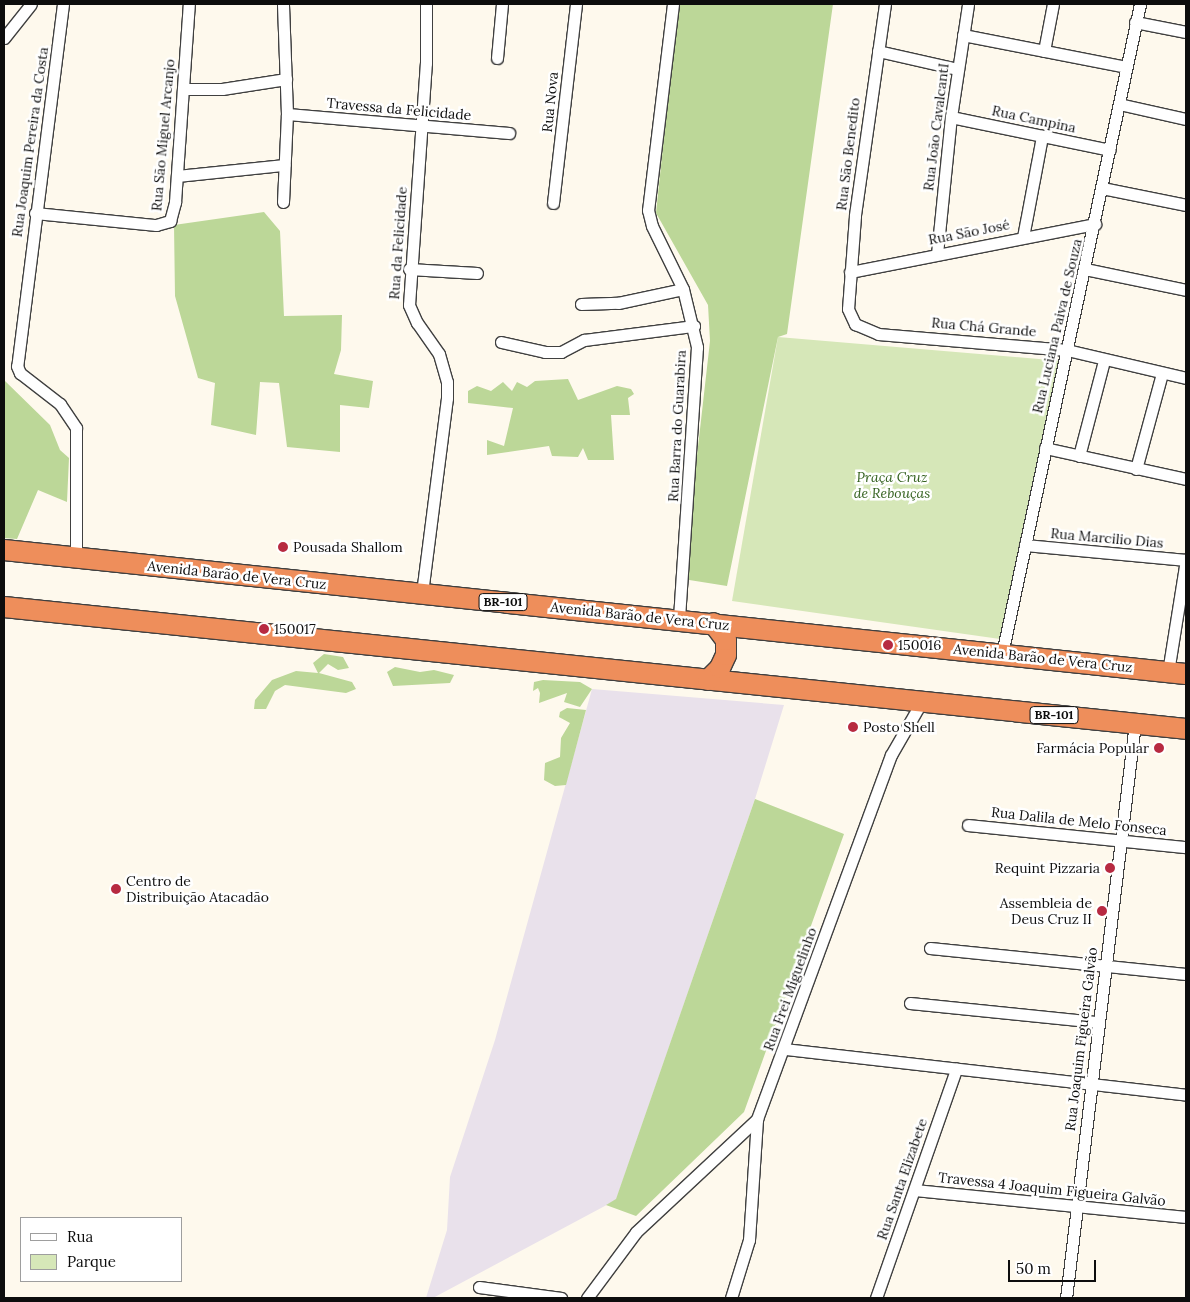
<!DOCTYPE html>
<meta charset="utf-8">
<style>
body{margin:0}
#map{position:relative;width:1190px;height:1302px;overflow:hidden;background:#fef9ed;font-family:Lora,serif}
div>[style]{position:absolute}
.industrial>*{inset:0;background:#e9e1eb}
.green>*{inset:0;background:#d6e7b8}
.forest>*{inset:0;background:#bcd798}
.roads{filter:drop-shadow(1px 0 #404040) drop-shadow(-1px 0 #404040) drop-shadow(0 1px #404040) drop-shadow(0 -1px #404040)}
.street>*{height:11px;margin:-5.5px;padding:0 5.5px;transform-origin:5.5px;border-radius:5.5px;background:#fff}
.highway>*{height:20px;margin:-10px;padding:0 10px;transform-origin:10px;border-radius:10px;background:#ee8e5b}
.dots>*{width:14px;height:14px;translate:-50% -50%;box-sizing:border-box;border:2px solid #fff;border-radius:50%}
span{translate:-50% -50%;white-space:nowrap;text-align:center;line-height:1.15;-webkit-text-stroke:5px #fff;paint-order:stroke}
.shield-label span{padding:1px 4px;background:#fff;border:1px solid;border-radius:4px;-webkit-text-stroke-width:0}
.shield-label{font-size:12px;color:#0d0d0d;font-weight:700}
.street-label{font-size:14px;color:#0d0d0d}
.park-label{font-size:14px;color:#356220;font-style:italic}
.poi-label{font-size:14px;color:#0d0d0d}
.left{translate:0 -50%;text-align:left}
.right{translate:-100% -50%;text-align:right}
.frame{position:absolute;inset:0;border:5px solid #0d0d0d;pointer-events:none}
.legend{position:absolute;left:20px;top:1217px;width:162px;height:65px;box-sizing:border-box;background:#fff;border:1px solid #9e9e9e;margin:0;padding:6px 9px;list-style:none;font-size:15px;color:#0d0d0d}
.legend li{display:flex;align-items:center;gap:10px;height:25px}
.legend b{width:25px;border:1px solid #9e9e9e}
.scale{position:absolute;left:1008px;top:1260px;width:88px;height:22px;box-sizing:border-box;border:2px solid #0d0d0d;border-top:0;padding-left:6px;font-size:15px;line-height:18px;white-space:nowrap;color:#0d0d0d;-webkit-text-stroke:4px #fff;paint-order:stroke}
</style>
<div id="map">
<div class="industrial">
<i style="clip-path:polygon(592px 689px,784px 705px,755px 799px,616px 1200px,433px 1298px,426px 1298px,447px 1230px,450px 1177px,495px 1040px)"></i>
</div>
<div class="green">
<i style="clip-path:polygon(778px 337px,1062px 361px,1000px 639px,732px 601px)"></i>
</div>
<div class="forest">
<i style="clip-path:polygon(678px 4px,833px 4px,787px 334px,778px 337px,727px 586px,683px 579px,710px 341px,708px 305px,656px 213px)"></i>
<i style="clip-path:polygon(264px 212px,280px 231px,284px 316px,342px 315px,341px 350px,334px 374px,373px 381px,369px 408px,340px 405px,340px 452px,287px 447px,279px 383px,260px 382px,256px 435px,211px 425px,215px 383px,198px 378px,175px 296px,174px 225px)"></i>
<i style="clip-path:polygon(568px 379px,578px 400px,617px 386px,631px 389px,634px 394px,628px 398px,630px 415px,611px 415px,614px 460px,588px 460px,583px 448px,578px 457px,552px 456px,549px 446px,487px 455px,487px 440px,504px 446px,513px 408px,468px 403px,468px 391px,477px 386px,491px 391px,503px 382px,512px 391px,517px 382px,527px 387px,535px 381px)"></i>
<i style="clip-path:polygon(4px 380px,50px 425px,60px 450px,69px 458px,67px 502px,38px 490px,17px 539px,4px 538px)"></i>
<i style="clip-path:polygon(324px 654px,343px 657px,349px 668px,338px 670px,328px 664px,319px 673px,352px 682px,356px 689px,346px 693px,285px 685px,275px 691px,266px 709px,254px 709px,255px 700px,272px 680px,296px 671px,318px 673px,313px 663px)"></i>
<i style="clip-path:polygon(395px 667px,420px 672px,434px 670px,454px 675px,450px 683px,393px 686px,387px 672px)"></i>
<i style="clip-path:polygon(543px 680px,580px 682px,592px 689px,580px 707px,564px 702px,567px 693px,539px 703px,540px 693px,538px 688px,533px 691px,534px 682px)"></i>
<i style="clip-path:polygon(567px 708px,586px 710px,566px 785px,555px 786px,544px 780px,545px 763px,560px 757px,561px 738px,570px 723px,559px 717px,560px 712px)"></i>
<i style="clip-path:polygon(755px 799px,844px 834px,744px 1112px,636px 1216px,606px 1205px,616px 1199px)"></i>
</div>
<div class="roads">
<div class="street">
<i style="left:63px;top:4px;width:365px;rotate:97.2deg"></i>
<i style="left:17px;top:366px;width:8px;rotate:67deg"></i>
<i style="left:20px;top:373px;width:51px;rotate:37.8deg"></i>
<i style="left:60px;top:404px;width:29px;rotate:56deg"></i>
<i style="left:76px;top:428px;width:130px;rotate:90deg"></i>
<i style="left:673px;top:4px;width:208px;rotate:96.9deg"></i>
<i style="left:648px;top:210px;width:16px;rotate:76deg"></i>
<i style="left:652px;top:226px;width:70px;rotate:63.8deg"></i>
<i style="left:683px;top:289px;width:60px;rotate:76.4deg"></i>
<i style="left:697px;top:347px;width:274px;rotate:93.8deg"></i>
<i style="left:885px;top:4px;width:214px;rotate:98.1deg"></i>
<i style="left:855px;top:216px;width:93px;rotate:94.3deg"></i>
<i style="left:848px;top:309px;width:17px;rotate:65deg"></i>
<i style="left:855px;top:324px;width:25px;rotate:23deg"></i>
<i style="left:878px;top:334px;width:190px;rotate:4.8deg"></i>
<i style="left:1067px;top:350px;width:122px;rotate:13.2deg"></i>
<i style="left:1135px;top:22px;width:52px;rotate:11.1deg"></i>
<i style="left:963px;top:35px;width:166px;rotate:11.1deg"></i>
<i style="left:4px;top:38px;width:43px;rotate:-51.5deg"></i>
<i style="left:878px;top:51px;width:82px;rotate:12.7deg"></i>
<i style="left:1044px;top:51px;width:48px;rotate:-79.2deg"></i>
<i style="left:497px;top:58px;width:54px;rotate:-84.7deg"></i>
<i style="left:183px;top:89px;width:39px"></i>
<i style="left:222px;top:89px;width:65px;rotate:-8.9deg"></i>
<i style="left:1119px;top:104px;width:69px;rotate:12.6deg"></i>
<i style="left:287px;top:114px;width:223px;rotate:4.9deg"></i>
<i style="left:951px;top:117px;width:162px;rotate:11.7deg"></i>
<i style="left:177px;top:176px;width:108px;rotate:-5.9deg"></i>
<i style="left:1102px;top:188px;width:86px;rotate:11.4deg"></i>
<i style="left:283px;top:202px;width:88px;rotate:-87.4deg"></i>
<i style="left:287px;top:114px;width:110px;rotate:-92.1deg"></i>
<i style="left:553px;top:203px;width:200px;rotate:-83.4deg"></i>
<i style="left:35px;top:213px;width:122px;rotate:5.7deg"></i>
<i style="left:156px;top:225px;width:15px;rotate:-16deg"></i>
<i style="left:170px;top:221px;width:20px;rotate:-75deg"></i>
<i style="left:175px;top:202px;width:198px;rotate:-86deg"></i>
<i style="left:1023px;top:237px;width:103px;rotate:-79.3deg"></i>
<i style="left:937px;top:254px;width:138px;rotate:-84.2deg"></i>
<i style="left:951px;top:117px;width:114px;rotate:-81.4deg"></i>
<i style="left:409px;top:269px;width:68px;rotate:3.4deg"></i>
<i style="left:1085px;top:269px;width:103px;rotate:11.7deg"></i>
<i style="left:850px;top:272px;width:250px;rotate:-11.1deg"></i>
<i style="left:581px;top:304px;width:37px;rotate:-2deg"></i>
<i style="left:618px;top:303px;width:66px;rotate:-12.2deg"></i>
<i style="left:501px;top:342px;width:45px;rotate:12.8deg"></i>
<i style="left:545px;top:352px;width:16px"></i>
<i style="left:561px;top:352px;width:26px;rotate:-28deg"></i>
<i style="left:584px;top:340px;width:111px;rotate:-7.3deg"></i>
<i style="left:1045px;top:448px;width:144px;rotate:12.4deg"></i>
<i style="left:1079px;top:456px;width:98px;rotate:-75.3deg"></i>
<i style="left:1136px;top:469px;width:99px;rotate:-74.8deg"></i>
<i style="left:1025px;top:545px;width:162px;rotate:5.3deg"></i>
<i style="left:422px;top:593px;width:197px;rotate:-82.7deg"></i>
<i style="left:447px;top:398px;width:16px;rotate:-90deg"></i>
<i style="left:447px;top:382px;width:29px;rotate:-106deg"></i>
<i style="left:439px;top:354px;width:38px;rotate:-125deg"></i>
<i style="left:417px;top:323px;width:20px;rotate:-114deg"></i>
<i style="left:409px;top:305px;width:243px;rotate:-86deg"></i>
<i style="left:426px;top:63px;width:59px;rotate:-90deg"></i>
<i style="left:1002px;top:654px;width:664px;rotate:-78.01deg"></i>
<i style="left:1168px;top:672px;width:114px;rotate:-80.9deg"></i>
<i style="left:968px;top:825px;width:219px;rotate:5.8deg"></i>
<i style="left:930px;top:948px;width:257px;rotate:5.8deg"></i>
<i style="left:910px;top:1003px;width:189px;rotate:5.8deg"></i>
<i style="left:785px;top:1049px;width:404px;rotate:6.5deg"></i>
<i style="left:915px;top:1190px;width:272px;rotate:5.7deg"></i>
<i style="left:479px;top:1287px;width:83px;rotate:7.6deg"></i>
<i style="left:587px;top:1298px;width:82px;rotate:-53.4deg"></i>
<i style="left:636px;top:1232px;width:166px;rotate:-43deg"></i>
<i style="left:731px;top:1298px;width:61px;rotate:-72.8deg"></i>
<i style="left:749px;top:1240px;width:121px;rotate:-86.2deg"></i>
<i style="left:757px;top:1119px;width:388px;rotate:-69.8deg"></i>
<i style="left:891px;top:755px;width:62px;rotate:-60.1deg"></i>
<i style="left:876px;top:1298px;width:243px;rotate:-70.7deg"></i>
<i style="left:1066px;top:1298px;width:579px;rotate:-83.16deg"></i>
</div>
<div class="highway">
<i style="left:4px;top:550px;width:1188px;rotate:5.99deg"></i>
<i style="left:4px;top:607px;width:1188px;rotate:5.89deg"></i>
<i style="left:708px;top:680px;width:17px;rotate:-45deg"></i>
<i style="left:720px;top:668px;width:14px;rotate:-65deg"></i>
<i style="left:726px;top:655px;width:15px;rotate:-90deg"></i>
<i style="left:726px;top:640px;width:21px;rotate:-127deg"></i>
</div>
</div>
<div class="dots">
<i style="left:283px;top:547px;background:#b72a41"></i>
<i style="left:264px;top:629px;background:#b72a41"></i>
<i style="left:888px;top:645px;background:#b72a41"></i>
<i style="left:853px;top:727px;background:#b72a41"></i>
<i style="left:1159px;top:748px;background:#b72a41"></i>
<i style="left:1110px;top:868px;background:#b72a41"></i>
<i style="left:116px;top:889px;background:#b72a41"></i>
<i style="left:1102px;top:911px;background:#b72a41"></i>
</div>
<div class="shield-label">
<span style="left:503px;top:602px">BR-101</span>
<span style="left:1054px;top:715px">BR-101</span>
</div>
<div class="street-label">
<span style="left:550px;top:102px;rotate:-84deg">Rua Nova</span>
<span style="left:399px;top:109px;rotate:5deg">Travessa da Felicidade</span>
<span style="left:1034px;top:119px;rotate:12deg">Rua Campina</span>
<span style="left:936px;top:127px;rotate:-83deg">Rua João CavalcantI</span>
<span style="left:163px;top:135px;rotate:-85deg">Rua São Miguel Arcanjo</span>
<span style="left:30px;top:142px;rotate:-82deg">Rua Joaquim Pereira da Costa</span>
<span style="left:848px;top:154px;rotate:-83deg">Rua São Benedito</span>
<span style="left:969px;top:232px;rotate:-11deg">Rua São José</span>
<span style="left:398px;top:243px;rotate:-86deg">Rua da Felicidade</span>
<span style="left:1057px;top:326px;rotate:-77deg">Rua Luciana Paiva de Souza</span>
<span style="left:984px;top:327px;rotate:5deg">Rua Chá Grande</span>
<span style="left:677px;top:426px;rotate:-87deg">Rua Barra do Guarabira</span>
<span style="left:1107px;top:538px;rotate:5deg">Rua Marcilio Dias</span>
<span style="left:237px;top:575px;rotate:6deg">Avenida Barão de Vera Cruz</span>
<span style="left:640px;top:616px;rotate:6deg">Avenida Barão de Vera Cruz</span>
<span style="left:1043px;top:658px;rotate:6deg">Avenida Barão de Vera Cruz</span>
<span style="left:1079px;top:821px;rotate:6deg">Rua Dalila de Melo Fonseca</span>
<span style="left:790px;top:989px;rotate:-70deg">Rua Frei Miguelinho</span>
<span style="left:1081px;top:1039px;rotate:-83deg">Rua Joaquim Figueira Galvão</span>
<span style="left:902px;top:1179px;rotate:-71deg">Rua Santa Elizabete</span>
<span style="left:1052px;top:1189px;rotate:6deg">Travessa 4 Joaquim Figueira Galvão</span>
</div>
<div class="park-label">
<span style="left:892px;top:485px">Praça Cruz<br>de Rebouças</span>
</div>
<div class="poi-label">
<span class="left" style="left:293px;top:547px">Pousada Shallom</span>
<span class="left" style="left:274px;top:629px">150017</span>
<span class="left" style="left:898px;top:645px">150016</span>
<span class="left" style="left:863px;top:727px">Posto Shell</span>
<span class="right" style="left:1149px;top:748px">Farmácia Popular</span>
<span class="right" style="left:1100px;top:868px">Requint Pizzaria</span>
<span class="left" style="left:126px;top:889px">Centro de<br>Distribuição Atacadão</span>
<span class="right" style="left:1092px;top:911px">Assembleia de<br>Deus Cruz II</span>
</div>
<div class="frame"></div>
<ul class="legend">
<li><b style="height:6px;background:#fff"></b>Rua</li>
<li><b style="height:14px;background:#d6e7b8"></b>Parque</li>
</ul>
<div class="scale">50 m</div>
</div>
